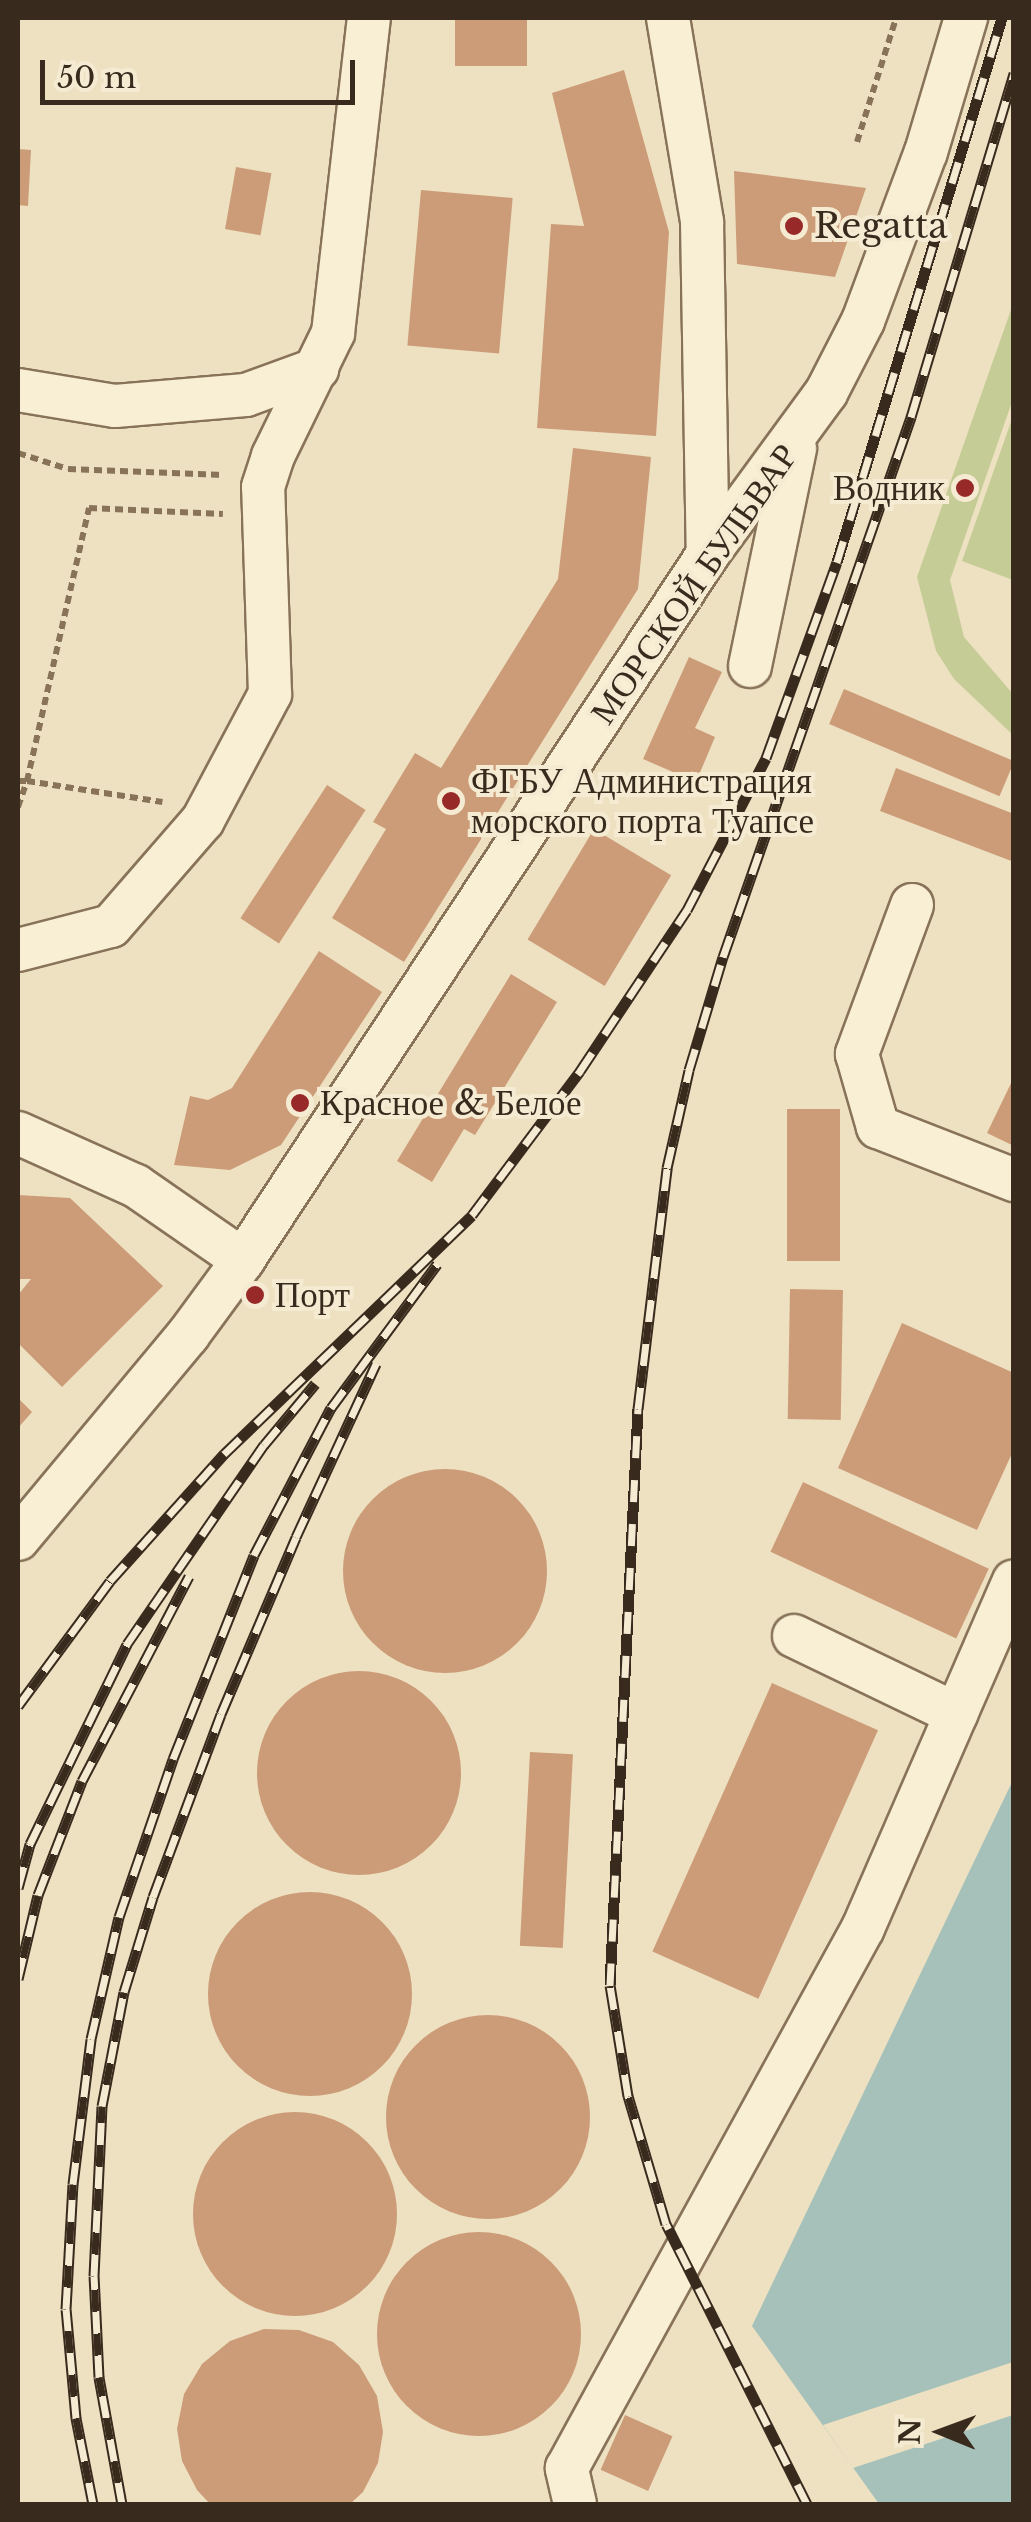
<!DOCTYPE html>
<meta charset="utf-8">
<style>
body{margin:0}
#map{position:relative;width:1031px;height:2522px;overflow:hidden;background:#eee1c2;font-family:"Libre Baskerville",serif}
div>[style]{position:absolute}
.green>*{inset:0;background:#c5cc96}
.water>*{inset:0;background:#a5c1b9}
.pier>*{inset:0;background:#eee1c2}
.building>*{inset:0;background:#cc9c78;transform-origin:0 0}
.round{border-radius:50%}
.path>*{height:6px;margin-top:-3px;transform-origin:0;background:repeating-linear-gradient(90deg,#887359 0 8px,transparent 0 13px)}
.roads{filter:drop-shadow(2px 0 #887359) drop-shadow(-2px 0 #887359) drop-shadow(0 2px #887359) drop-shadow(0 -2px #887359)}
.minor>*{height:42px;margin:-21px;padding:0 21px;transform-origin:21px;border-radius:21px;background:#f9efd5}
.rail>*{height:11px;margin-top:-5.5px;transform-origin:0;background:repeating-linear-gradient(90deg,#f5ebd2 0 22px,#382a1d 0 44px);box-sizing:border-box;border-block:2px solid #382a1d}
.dots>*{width:28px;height:28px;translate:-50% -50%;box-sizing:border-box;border:5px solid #f5ebd2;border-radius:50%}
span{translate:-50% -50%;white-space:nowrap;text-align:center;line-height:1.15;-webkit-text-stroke:8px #f5ebd2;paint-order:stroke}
.poi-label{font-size:35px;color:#382a1d}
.left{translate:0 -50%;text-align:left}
.right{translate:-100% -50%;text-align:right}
.street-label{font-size:35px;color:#382a1d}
.frame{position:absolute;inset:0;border:20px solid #382a1d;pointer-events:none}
.north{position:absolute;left:891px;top:2382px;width:100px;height:100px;-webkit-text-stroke:8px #f5ebd2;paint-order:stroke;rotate:271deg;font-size:28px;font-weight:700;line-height:40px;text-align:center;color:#382a1d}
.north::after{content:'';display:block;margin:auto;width:35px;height:45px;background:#382a1d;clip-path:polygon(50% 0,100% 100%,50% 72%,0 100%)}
.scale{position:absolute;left:40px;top:60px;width:315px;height:45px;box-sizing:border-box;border:5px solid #382a1d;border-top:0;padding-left:12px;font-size:30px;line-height:35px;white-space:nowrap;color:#382a1d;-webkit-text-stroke:8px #f5ebd2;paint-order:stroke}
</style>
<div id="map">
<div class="green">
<i style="clip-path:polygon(1013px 304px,1013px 399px,950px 580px,964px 637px,1013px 694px,1013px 735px,954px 679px,936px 651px,917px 577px)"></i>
<i style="clip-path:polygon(1013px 416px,1013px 580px,962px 561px)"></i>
</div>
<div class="water">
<i style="clip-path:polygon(1013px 1780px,1013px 2504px,879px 2504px,752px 2326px)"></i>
</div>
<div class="pier">
<i style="clip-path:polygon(1013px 2362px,1013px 2415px,853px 2468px,823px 2425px)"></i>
</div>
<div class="building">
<i style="left:455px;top:18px;width:72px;height:48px"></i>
<i style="clip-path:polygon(624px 70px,669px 232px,656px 436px,537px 428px,551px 224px,584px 226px,552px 93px)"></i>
<i style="clip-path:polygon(18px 149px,31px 150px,28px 206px,18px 205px)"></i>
<i style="left:236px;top:167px;width:36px;height:63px;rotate:10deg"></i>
<i style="clip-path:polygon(734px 171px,866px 188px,835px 277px,737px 264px)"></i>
<i style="left:421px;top:190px;width:92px;height:156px;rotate:5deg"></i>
<i style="clip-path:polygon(573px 448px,651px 457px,638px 589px,404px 962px,332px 918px,386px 829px,373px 822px,415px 753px,441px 768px,558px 579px)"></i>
<i style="clip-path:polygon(689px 657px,722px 672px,695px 728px,715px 737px,696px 782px,643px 759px)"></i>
<i style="left:844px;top:689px;width:185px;height:38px;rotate:23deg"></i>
<i style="clip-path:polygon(896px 768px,1014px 814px,1014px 862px,880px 811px)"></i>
<i style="left:327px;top:785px;width:46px;height:159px;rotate:33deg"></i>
<i style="left:594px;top:829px;width:90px;height:129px;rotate:31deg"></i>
<i style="clip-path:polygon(319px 951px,382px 992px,281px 1145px,230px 1170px,174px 1165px,190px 1096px,208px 1100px,232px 1088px)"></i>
<i style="clip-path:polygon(511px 974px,557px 1002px,475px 1135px,464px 1129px,432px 1182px,397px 1161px)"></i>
<i style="clip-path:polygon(1014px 1077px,1014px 1146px,987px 1133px)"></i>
<i style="left:787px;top:1109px;width:53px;height:152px"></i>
<i style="clip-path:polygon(18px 1195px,70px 1198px,163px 1286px,62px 1387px,18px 1343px,18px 1295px,31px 1279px,18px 1279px)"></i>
<i style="left:790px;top:1289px;width:53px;height:130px;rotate:1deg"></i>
<i style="clip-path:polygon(902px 1323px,1014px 1373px,1014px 1449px,977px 1530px,838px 1468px)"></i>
<i style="clip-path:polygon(18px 1398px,32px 1412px,18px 1428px)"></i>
<i class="round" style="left:343px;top:1469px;width:204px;height:204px"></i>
<i style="left:803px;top:1482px;width:205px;height:77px;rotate:25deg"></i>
<i class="round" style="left:257px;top:1671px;width:204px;height:204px"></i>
<i style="left:772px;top:1683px;width:116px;height:294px;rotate:24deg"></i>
<i style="left:530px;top:1752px;width:43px;height:194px;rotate:3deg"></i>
<i class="round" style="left:208px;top:1892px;width:204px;height:204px"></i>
<i class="round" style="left:386px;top:2015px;width:204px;height:204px"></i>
<i class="round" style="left:193px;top:2112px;width:204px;height:204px"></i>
<i class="round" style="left:377px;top:2232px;width:204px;height:204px"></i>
<i style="clip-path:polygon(264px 2329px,299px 2330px,333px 2342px,359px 2365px,377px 2396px,383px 2432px,378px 2463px,363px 2492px,350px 2504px,210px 2504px,197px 2490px,182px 2461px,177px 2429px,184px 2394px,202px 2364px,230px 2341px)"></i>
<i style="left:625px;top:2415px;width:52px;height:60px;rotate:24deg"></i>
</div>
<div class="path">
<i style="left:857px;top:142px;width:130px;rotate:-72.5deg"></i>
<i style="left:18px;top:453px;width:52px;rotate:17.7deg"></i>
<i style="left:68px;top:469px;width:156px;rotate:2.2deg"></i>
<i style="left:18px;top:781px;width:9px"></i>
<i style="left:27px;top:781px;width:280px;rotate:-77.2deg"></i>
<i style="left:89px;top:508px;width:134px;rotate:2.6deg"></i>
<i style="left:18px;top:807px;width:28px;rotate:-71deg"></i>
<i style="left:27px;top:781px;width:137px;rotate:8.8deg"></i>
</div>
<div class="roads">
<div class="minor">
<i style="left:668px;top:18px;width:207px;rotate:80.5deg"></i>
<i style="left:702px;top:222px;width:332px;rotate:89deg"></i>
<i style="left:18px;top:390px;width:98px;rotate:9.4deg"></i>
<i style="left:115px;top:406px;width:131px;rotate:-4.8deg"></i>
<i style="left:246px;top:395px;width:76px;rotate:-20.1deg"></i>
<i style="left:750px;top:666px;width:222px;rotate:-78.3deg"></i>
<i style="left:912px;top:905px;width:159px;rotate:110.3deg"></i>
<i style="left:857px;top:1054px;width:76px;rotate:74deg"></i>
<i style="left:878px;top:1127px;width:146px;rotate:21.3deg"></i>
<i style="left:18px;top:950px;width:96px;rotate:-14.5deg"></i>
<i style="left:111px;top:926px;width:140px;rotate:-49deg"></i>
<i style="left:203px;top:820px;width:143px;rotate:-62deg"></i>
<i style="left:270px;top:694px;width:207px;rotate:-91.9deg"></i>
<i style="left:263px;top:487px;width:33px;rotate:-72deg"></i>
<i style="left:273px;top:456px;width:137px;rotate:-64deg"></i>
<i style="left:333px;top:333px;width:317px;rotate:-83.5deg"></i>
<i style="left:18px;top:1133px;width:129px;rotate:24.2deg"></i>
<i style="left:136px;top:1186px;width:130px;rotate:34.7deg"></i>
<i style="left:18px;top:1539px;width:266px;rotate:-50.2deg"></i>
<i style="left:188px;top:1335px;width:93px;rotate:-53.7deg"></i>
<i style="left:243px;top:1260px;width:845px;rotate:-56.63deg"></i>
<i style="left:708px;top:554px;width:200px;rotate:-53.8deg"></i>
<i style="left:826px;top:393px;width:81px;rotate:-62.8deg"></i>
<i style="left:863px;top:321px;width:180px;rotate:-69.6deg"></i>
<i style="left:926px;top:152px;width:140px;rotate:-73.4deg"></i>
<i style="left:794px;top:1636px;width:180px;rotate:25.7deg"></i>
<i style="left:575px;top:2504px;width:37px;rotate:-103deg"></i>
<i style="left:567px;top:2468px;width:616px;rotate:-61.27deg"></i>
<i style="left:863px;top:1928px;width:378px;rotate:-66.5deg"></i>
</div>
</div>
<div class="rail">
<i style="left:18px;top:1706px;width:155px;rotate:-53.6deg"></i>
<i style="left:110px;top:1581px;width:171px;rotate:-48.1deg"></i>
<i style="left:224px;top:1454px;width:344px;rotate:-43.9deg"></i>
<i style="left:472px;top:1215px;width:180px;rotate:-53.1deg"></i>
<i style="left:580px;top:1071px;width:193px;rotate:-56.4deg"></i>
<i style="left:687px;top:910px;width:171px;rotate:-62.5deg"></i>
<i style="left:766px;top:758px;width:208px;rotate:-70.1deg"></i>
<i style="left:837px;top:562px;width:568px;rotate:-73.13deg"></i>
<i style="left:18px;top:1888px;width:46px;rotate:-74.7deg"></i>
<i style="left:30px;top:1844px;width:222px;rotate:-64.1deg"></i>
<i style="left:127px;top:1644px;width:242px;rotate:-55.5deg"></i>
<i style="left:264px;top:1445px;width:80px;rotate:-50.1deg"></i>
<i style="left:18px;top:1979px;width:86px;rotate:-76.6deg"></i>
<i style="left:38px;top:1895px;width:122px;rotate:-68.9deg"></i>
<i style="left:82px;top:1781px;width:231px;rotate:-62.4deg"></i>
<i style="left:93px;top:2504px;width:88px;rotate:-101.2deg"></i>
<i style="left:76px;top:2418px;width:109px;rotate:-95.2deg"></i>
<i style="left:66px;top:2309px;width:125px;rotate:-86.8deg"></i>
<i style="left:73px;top:2184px;width:146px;rotate:-82.9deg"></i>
<i style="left:91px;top:2039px;width:125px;rotate:-77.1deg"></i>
<i style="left:119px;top:1917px;width:167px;rotate:-71.1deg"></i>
<i style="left:173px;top:1759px;width:219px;rotate:-68.3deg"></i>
<i style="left:254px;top:1555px;width:166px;rotate:-62.4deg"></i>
<i style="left:331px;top:1408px;width:179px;rotate:-53.6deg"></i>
<i style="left:122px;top:2504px;width:129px;rotate:-100.3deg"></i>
<i style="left:99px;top:2377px;width:101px;rotate:-92.8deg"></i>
<i style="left:94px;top:2276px;width:170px;rotate:-87.3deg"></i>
<i style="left:102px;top:2106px;width:116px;rotate:-79.1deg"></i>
<i style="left:124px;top:1992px;width:99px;rotate:-73deg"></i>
<i style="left:153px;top:1897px;width:195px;rotate:-69.6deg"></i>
<i style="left:221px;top:1714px;width:192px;rotate:-67deg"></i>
<i style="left:296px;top:1537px;width:191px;rotate:-65.2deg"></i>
<i style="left:807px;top:2504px;width:313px;rotate:-116.7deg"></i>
<i style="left:666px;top:2224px;width:134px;rotate:-106.5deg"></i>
<i style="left:628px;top:2096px;width:112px;rotate:-99.2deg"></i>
<i style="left:610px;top:1985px;width:577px;rotate:-87.22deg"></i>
<i style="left:638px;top:1409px;width:243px;rotate:-83.1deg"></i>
<i style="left:667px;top:1168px;width:100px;rotate:-77.3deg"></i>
<i style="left:689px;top:1070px;width:118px;rotate:-73.3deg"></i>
<i style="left:723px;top:957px;width:572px;rotate:-70.8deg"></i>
<i style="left:911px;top:417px;width:359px;rotate:-73.3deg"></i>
</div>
<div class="dots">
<i style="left:794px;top:226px;background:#972929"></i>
<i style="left:965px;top:488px;background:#972929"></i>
<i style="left:451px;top:801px;background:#972929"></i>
<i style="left:300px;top:1103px;background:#972929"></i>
<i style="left:255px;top:1295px;background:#972929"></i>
</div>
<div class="poi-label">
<span class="left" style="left:814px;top:226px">Regatta</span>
<span class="right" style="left:945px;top:488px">Водник</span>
<span class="left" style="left:471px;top:801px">ФГБУ Администрация<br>морского порта Туапсе</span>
<span class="left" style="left:320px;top:1103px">Красное &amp; Белое</span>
<span class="left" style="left:275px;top:1295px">Порт</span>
</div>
<div class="street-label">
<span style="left:694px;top:584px;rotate:-55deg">МОРСКОЙ БУЛЬВАР</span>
</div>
<div class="frame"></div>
<div class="north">N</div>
<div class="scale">50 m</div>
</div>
